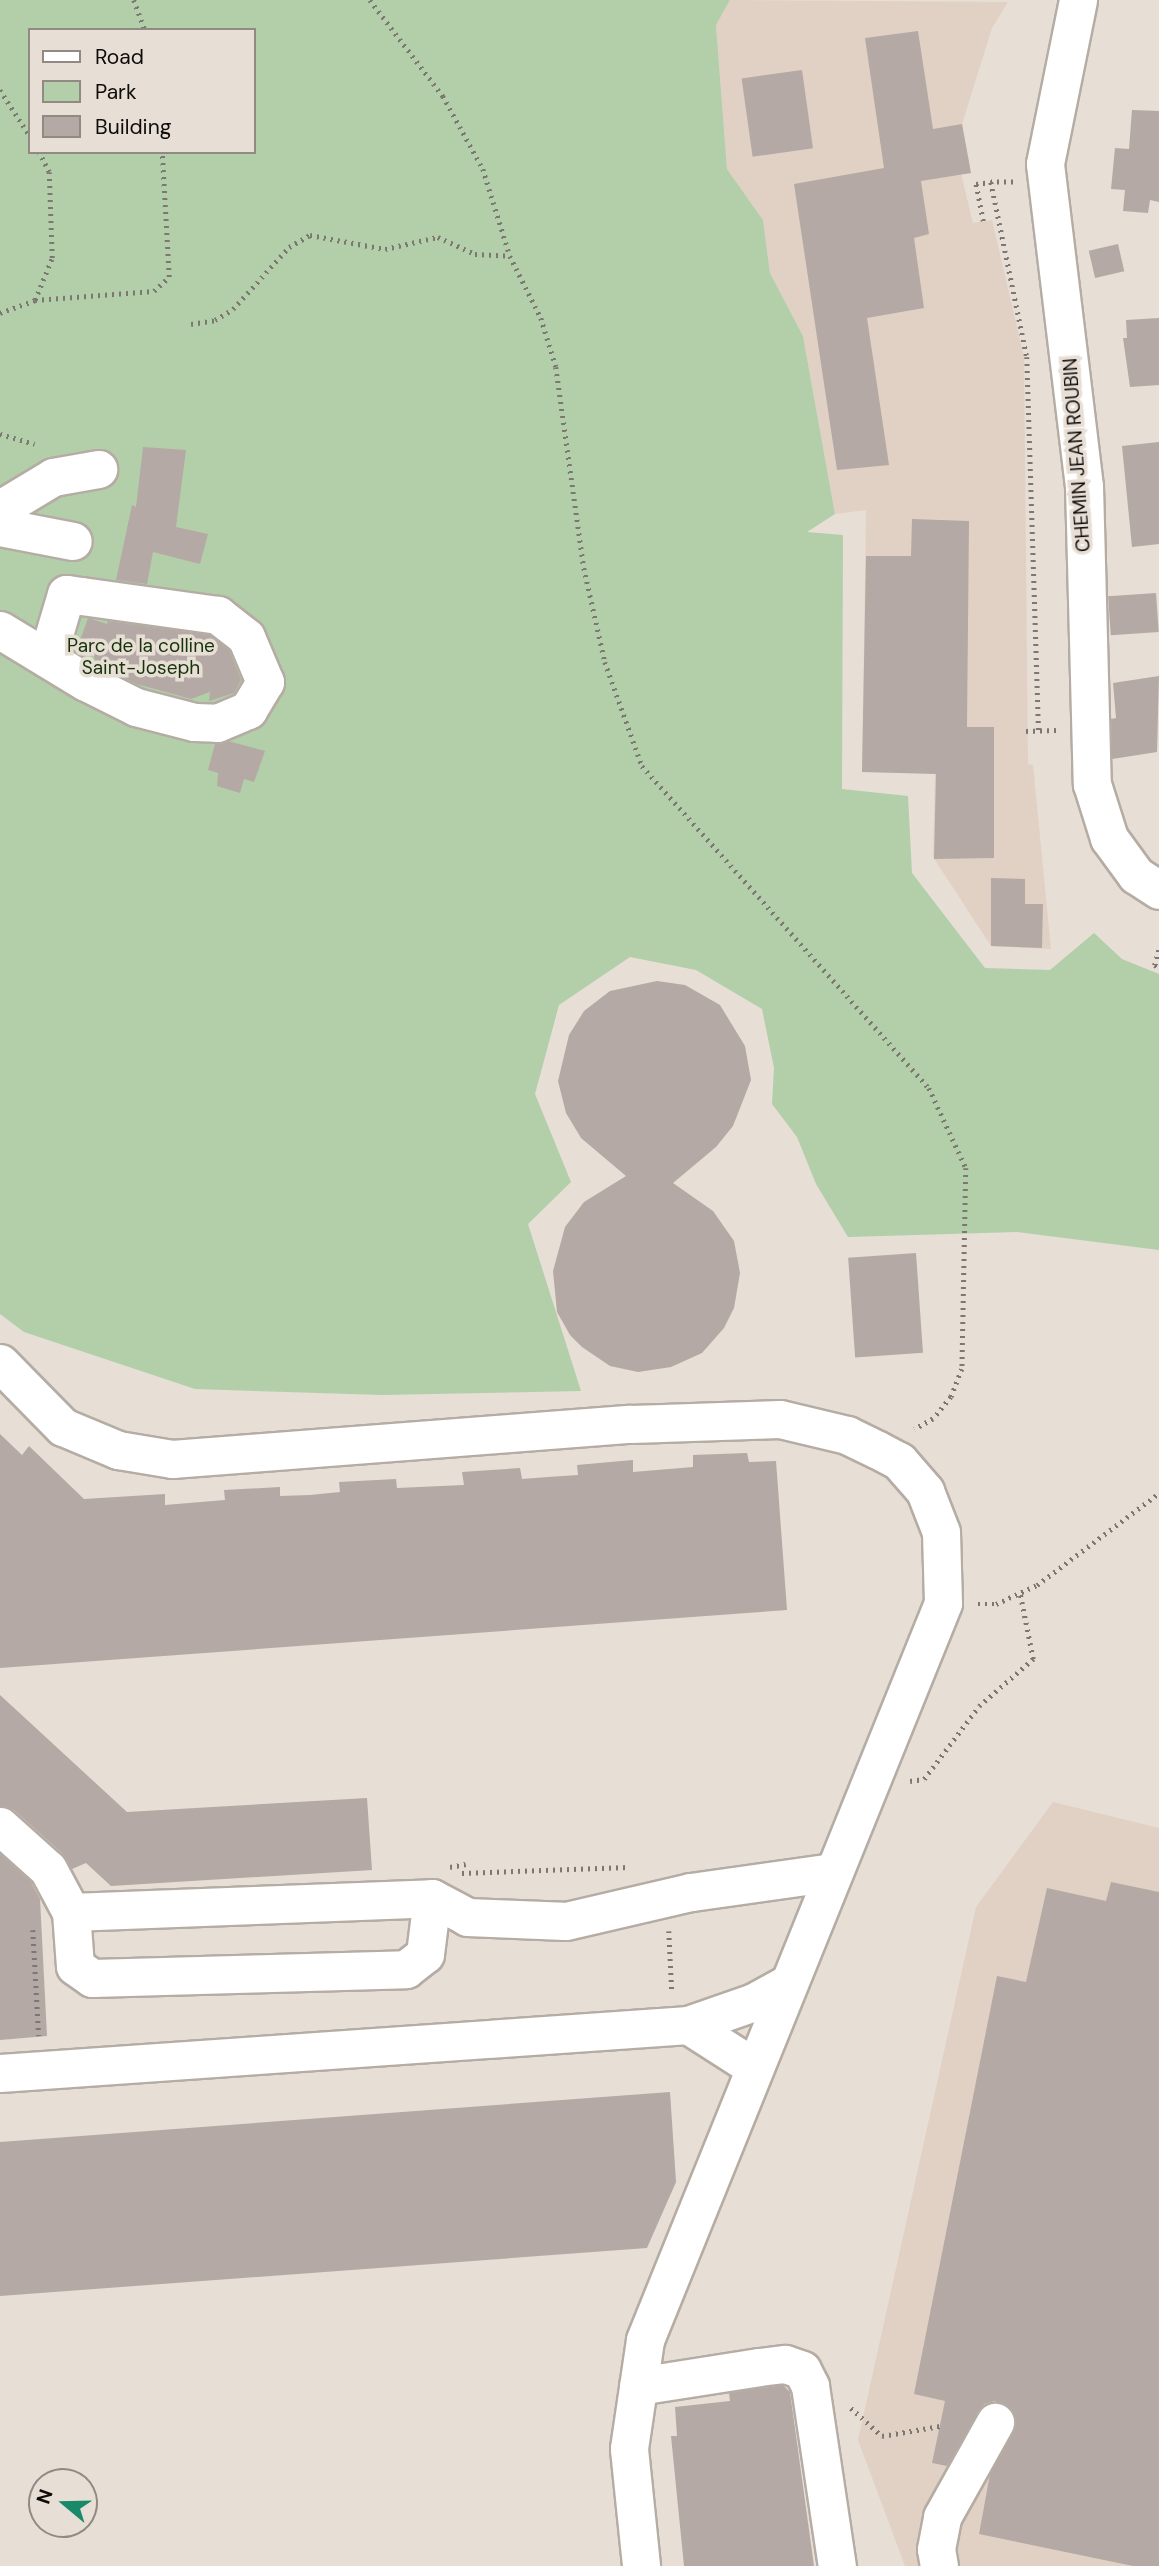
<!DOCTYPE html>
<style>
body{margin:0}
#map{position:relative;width:1159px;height:2566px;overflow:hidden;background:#e7ded5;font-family:"DM Sans",sans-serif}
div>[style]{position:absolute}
.built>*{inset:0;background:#e1d1c4}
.green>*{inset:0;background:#b3cfa9}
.building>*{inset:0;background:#b4a9a4;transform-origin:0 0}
.path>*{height:4.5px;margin-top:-2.25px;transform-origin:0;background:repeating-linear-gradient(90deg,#7d7772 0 2px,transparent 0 7px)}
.roads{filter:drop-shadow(2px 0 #b5aca4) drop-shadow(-2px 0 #b5aca4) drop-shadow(0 2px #b5aca4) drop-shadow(0 -2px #b5aca4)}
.minor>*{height:37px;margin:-18.5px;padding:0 18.5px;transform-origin:18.5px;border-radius:18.5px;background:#fff}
span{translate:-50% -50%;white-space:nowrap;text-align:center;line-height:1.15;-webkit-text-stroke:7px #e7ded5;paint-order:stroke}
.street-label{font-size:19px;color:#0e0b09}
.park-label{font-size:19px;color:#163409}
.legend{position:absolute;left:28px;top:28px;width:228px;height:126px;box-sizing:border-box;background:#e7ded5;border:2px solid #908a83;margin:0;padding:9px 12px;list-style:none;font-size:21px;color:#0e0b09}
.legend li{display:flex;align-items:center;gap:14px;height:35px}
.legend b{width:35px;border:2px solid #908a83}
.north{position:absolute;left:28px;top:2468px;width:70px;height:70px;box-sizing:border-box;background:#e7ded5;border:2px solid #908a83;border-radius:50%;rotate:289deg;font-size:19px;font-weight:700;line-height:28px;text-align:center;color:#0e0b09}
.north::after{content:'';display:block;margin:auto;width:24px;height:32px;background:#188a6a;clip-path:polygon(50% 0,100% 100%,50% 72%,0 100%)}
</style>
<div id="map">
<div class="built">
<i style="clip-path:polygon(730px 0,1008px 2px,992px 28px,962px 124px,971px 173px,961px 174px,973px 223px,992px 220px,1024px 357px,1028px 764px,1033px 765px,1051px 949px,991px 946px,933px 857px,935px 773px,862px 772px,866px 510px,835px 514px,803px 336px,770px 273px,763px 220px,727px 169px,716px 25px)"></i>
<i style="clip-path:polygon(1053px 1802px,1159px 1828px,1159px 2566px,905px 2566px,858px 2440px,976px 1907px)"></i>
</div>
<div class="green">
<i style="clip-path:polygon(evenodd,0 0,730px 0,716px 25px,727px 169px,763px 220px,770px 273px,803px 336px,835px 514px,807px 532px,843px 535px,842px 789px,908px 796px,912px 873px,985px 968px,1050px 970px,1094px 933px,1122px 959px,1159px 974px,1159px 1250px,1017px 1232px,848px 1237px,816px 1184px,797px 1137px,772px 1104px,774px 1068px,762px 1009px,696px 970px,630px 957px,559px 1005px,535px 1094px,571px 1182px,528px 1224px,581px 1391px,382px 1395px,195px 1389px,24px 1332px,0 1314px,0 0,30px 30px,254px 30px,254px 152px,30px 152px,30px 30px)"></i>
</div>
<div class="building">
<i style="clip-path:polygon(918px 31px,933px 129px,962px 124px,971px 173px,921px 181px,929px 234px,914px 238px,924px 308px,867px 318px,889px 465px,837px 470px,794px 184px,884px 168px,865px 38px)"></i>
<i style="left:802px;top:70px;width:79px;height:61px;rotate:82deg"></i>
<i style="clip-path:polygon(1132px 110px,1159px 111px,1159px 202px,1150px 200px,1148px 213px,1123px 211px,1125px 190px,1111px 189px,1115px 148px,1129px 149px)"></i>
<i style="left:1118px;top:244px;width:28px;height:30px;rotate:77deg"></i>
<i style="clip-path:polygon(1159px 318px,1159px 385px,1130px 387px,1123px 338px,1127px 338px,1126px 320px)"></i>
<i style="clip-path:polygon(1159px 442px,1159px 544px,1132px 547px,1122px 446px)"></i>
<i style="clip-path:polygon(143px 447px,186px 450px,176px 527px,208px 534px,200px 564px,153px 552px,147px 584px,116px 580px,132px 505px,136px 507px)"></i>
<i style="clip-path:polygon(912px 519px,969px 521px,967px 727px,994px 727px,994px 858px,934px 859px,936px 774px,862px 772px,866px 556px,911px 556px)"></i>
<i style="left:1156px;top:593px;width:39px;height:48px;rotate:86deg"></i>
<i style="clip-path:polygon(88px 618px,107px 624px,108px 621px,209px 635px,229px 650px,241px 680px,234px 693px,209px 701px,210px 692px,191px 699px,137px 684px,116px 674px,121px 665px,95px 660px,92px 651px,78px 646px)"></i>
<i style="clip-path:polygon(1159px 676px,1157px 752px,1112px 759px,1111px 719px,1116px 718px,1113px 683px)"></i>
<i style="clip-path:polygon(228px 741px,265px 751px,254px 782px,244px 779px,240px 793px,217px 786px,218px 773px,208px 770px,215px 744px)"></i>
<i style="clip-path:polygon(991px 878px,1025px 879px,1025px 904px,1043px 904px,1042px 948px,991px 946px)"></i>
<i style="clip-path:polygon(657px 981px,685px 985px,720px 1005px,745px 1046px,751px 1080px,733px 1126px,716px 1147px,673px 1183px,713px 1211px,734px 1241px,740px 1273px,734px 1308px,724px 1328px,702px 1353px,671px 1367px,638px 1372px,610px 1366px,582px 1347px,570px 1335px,557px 1312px,553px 1271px,565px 1227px,584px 1202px,626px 1176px,581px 1138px,566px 1113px,558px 1081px,569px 1035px,584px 1011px,610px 991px)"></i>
<i style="left:916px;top:1253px;width:100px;height:68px;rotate:86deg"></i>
<i style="clip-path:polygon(0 1434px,22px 1455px,29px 1446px,84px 1499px,165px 1494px,165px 1505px,225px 1500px,224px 1490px,280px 1487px,280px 1496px,310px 1495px,340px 1492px,339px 1482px,396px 1479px,397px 1488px,464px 1485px,462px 1472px,520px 1468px,522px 1479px,548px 1477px,578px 1475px,577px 1465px,633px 1460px,633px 1472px,693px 1467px,693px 1455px,747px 1453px,749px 1462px,776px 1461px,787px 1610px,0 1668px)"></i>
<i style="clip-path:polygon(0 1695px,127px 1812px,367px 1798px,372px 1870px,111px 1886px,86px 1863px,72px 1869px,62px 1853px,14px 1810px,0 1806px)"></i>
<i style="clip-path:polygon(0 1854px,31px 1882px,40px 1899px,47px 2036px,0 2040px)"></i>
<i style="clip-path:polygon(1111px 1882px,1159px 1892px,1159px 2566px,1133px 2566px,979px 2534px,990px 2474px,1014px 2432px,1013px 2412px,995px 2401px,984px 2404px,947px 2466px,932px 2463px,945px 2401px,914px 2394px,997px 1976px,1026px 1982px,1047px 1888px,1106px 1901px)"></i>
<i style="clip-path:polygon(670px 2092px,676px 2182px,647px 2248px,0 2296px,0 2142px)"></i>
<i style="clip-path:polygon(783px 2385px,790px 2392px,814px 2566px,684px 2566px,671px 2436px,677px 2436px,675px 2407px,730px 2401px,729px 2393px)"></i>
</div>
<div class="path">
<i style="left:134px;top:0;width:32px;rotate:70deg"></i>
<i style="left:370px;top:0;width:121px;rotate:52.8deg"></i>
<i style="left:443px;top:96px;width:83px;rotate:61.3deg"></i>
<i style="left:483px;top:169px;width:91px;rotate:72.8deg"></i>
<i style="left:510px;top:256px;width:69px;rotate:63.4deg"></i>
<i style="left:541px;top:318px;width:51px;rotate:73deg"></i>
<i style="left:556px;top:367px;width:203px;rotate:82.1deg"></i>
<i style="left:584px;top:568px;width:96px;rotate:77.4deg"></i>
<i style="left:605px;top:662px;width:110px;rotate:70.4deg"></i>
<i style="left:642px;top:766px;width:431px;rotate:48.3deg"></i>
<i style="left:929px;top:1088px;width:88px;rotate:65.2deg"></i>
<i style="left:966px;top:1168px;width:201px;rotate:91.1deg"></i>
<i style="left:962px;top:1369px;width:30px;rotate:111deg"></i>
<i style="left:951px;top:1397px;width:28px;rotate:129deg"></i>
<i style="left:933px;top:1419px;width:21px;rotate:151deg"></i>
<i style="left:0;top:90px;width:55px;rotate:56.9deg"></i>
<i style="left:1013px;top:182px;width:22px;rotate:180deg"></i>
<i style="left:991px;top:182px;width:179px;rotate:78.4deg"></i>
<i style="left:1027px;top:357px;width:374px;rotate:88.2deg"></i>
<i style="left:983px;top:221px;width:38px;rotate:-101deg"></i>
<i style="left:976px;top:184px;width:15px;rotate:-8deg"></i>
<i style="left:35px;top:300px;width:119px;rotate:-4.3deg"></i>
<i style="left:154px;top:291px;width:21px;rotate:-43deg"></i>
<i style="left:169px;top:277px;width:125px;rotate:-93.2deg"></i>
<i style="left:0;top:313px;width:37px;rotate:-20deg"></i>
<i style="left:35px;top:300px;width:45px;rotate:-68deg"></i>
<i style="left:52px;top:258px;width:86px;rotate:-92deg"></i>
<i style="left:49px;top:172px;width:22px;rotate:-117deg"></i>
<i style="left:191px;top:324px;width:24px;rotate:-9deg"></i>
<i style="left:215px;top:320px;width:21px;rotate:-31deg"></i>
<i style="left:233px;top:309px;width:84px;rotate:-47.9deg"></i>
<i style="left:289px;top:247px;width:24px;rotate:-30deg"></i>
<i style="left:310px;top:235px;width:76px;rotate:10.6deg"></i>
<i style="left:385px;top:249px;width:54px;rotate:-12.8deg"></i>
<i style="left:438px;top:237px;width:41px;rotate:24.7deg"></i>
<i style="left:475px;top:254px;width:35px;rotate:3deg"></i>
<i style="left:0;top:434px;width:36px;rotate:16deg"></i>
<i style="left:1026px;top:731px;width:30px;rotate:-2deg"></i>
<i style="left:1159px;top:950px;width:16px;rotate:105deg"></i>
<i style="left:1155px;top:965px;width:5px;rotate:37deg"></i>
<i style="left:978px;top:1604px;width:18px"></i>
<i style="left:996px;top:1604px;width:45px;rotate:-24.9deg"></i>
<i style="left:1037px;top:1585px;width:153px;rotate:-37deg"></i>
<i style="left:910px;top:1781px;width:14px;rotate:-8deg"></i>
<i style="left:924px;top:1779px;width:91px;rotate:-53deg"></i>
<i style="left:979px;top:1706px;width:72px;rotate:-41deg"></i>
<i style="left:1033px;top:1659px;width:66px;rotate:-101.3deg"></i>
<i style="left:450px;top:1867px;width:16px;rotate:-11deg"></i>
<i style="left:462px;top:1873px;width:167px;rotate:-2.1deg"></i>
<i style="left:33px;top:1930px;width:106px;rotate:86.8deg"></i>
<i style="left:669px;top:1931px;width:62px;rotate:87.2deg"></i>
<i style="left:851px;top:2408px;width:42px;rotate:42.1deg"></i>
<i style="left:882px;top:2436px;width:59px;rotate:-9.8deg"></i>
</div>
<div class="roads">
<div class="minor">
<i style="left:1078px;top:0;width:167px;rotate:101.4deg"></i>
<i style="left:1045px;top:164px;width:324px;rotate:83.1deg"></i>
<i style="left:1084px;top:486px;width:298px;rotate:88.5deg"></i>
<i style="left:1092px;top:784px;width:57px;rotate:72.5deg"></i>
<i style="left:1109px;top:838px;width:46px;rotate:53.9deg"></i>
<i style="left:1136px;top:875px;width:27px;rotate:33deg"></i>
<i style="left:0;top:509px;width:62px;rotate:-31.1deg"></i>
<i style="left:53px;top:477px;width:46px;rotate:-10.1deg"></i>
<i style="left:0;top:527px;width:74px;rotate:10.9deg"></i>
<i style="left:0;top:630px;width:100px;rotate:31.2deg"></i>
<i style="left:86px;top:682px;width:56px;rotate:26.6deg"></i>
<i style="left:136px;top:707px;width:60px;rotate:14.5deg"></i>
<i style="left:194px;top:722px;width:23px;rotate:2deg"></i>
<i style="left:217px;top:723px;width:34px;rotate:-23deg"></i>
<i style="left:248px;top:710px;width:33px;rotate:-59deg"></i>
<i style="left:265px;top:682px;width:49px;rotate:-112.9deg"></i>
<i style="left:246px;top:637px;width:36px;rotate:-142deg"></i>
<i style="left:218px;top:615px;width:138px;rotate:-172.1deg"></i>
<i style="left:81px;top:596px;width:15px;rotate:-172deg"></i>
<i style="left:66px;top:594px;width:67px;rotate:106.5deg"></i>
<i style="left:0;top:1363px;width:90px;rotate:45.5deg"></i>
<i style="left:63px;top:1427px;width:60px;rotate:22.7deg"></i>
<i style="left:118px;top:1450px;width:55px;rotate:9.5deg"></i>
<i style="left:172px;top:1459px;width:459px;rotate:-4.4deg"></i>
<i style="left:630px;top:1424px;width:150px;rotate:-1.9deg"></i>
<i style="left:780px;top:1419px;width:69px;rotate:13.4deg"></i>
<i style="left:847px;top:1435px;width:34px;rotate:26deg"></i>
<i style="left:878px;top:1450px;width:24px;rotate:28deg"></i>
<i style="left:899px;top:1461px;width:40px;rotate:49deg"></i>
<i style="left:925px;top:1491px;width:44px;rotate:68.7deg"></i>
<i style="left:941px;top:1532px;width:71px;rotate:88.4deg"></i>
<i style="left:943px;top:1603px;width:795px;rotate:112.02deg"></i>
<i style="left:645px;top:2340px;width:110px;rotate:98.4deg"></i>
<i style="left:629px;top:2449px;width:118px;rotate:84.1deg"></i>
<i style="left:0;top:1826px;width:64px;rotate:41.9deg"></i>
<i style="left:48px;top:1869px;width:49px;rotate:61.9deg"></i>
<i style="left:71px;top:1912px;width:54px;rotate:85.8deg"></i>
<i style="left:75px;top:1966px;width:21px;rotate:35deg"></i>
<i style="left:92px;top:1978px;width:314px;rotate:-1.6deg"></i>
<i style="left:406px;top:1969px;width:24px;rotate:-38deg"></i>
<i style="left:425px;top:1954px;width:56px;rotate:-82.9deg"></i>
<i style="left:71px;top:1912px;width:361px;rotate:-2.2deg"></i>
<i style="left:432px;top:1898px;width:40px;rotate:28deg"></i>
<i style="left:467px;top:1917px;width:99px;rotate:2.3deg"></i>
<i style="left:566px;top:1921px;width:128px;rotate:-13.1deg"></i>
<i style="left:691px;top:1892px;width:144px;rotate:-8deg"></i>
<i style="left:688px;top:2025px;width:70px;rotate:-19.2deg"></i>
<i style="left:754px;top:2002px;width:38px;rotate:-29deg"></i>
<i style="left:0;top:2073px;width:690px;rotate:-3.99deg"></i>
<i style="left:688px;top:2025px;width:76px;rotate:32.6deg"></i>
<i style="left:638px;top:2386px;width:122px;rotate:-8.9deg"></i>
<i style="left:759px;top:2367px;width:26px;rotate:-7deg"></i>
<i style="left:785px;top:2364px;width:18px;rotate:19deg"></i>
<i style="left:802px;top:2370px;width:18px;rotate:63deg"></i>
<i style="left:810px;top:2386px;width:182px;rotate:81.5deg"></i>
<i style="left:939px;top:2566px;width:17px;rotate:-100deg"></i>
<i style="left:936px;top:2549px;width:33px;rotate:-79deg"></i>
<i style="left:942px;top:2517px;width:109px;rotate:-60.8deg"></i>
</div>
</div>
<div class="street-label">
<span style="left:1077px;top:455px;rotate:-94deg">CHEMIN JEAN ROUBIN</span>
</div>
<div class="park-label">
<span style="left:141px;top:657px">Parc de la colline<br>Saint-Joseph</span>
</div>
<ul class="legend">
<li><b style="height:9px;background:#fff"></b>Road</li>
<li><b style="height:19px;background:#b3cfa9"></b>Park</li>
<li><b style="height:19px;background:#b4a9a4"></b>Building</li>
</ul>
<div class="north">N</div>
</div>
